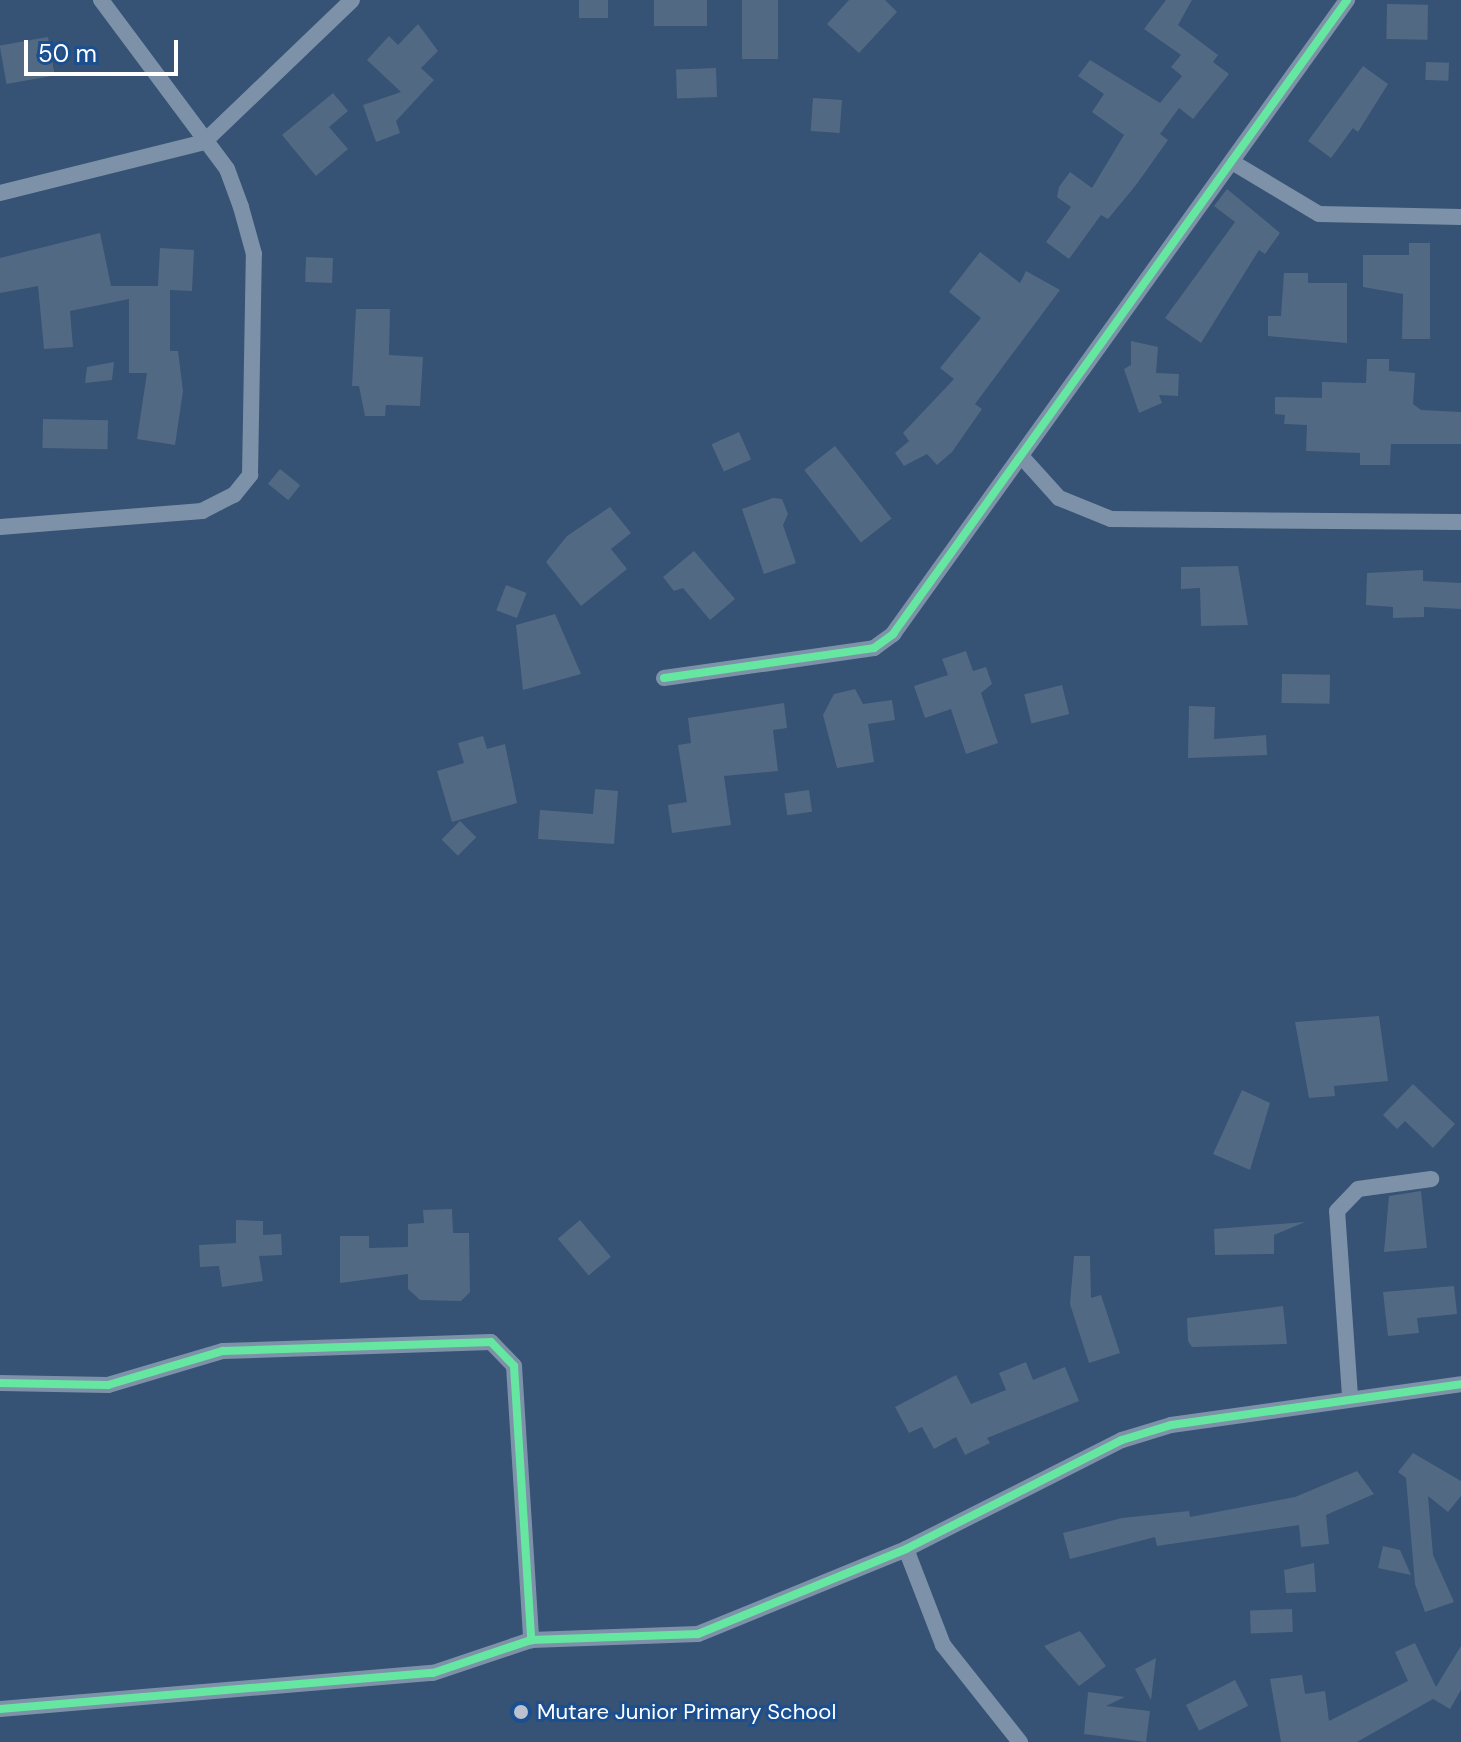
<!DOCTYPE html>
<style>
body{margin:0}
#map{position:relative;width:1461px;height:1742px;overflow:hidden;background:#365274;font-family:"DM Sans",sans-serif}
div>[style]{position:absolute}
.building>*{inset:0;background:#526984;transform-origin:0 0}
.minor>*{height:16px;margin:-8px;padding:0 8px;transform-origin:8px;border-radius:8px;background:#7d92a8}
.cycleway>*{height:8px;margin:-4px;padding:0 4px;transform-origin:4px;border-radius:4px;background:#66e7a1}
.dots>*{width:22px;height:22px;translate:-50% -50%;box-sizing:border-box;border:4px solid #1b4f8f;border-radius:50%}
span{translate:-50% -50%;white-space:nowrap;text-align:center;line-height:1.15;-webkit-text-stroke:6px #1b4f8f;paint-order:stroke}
.poi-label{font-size:22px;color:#fff}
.left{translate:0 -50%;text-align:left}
.scale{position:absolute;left:24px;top:40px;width:154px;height:36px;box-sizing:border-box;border:4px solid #fff;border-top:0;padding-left:10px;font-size:24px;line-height:28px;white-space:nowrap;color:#fff;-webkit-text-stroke:6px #1b4f8f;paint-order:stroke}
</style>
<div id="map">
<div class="building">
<i style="left:579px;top:0;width:29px;height:18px"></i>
<i style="left:654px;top:0;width:53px;height:26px"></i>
<i style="left:742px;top:0;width:36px;height:59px"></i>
<i style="clip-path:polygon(849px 0,885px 0,897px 12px,859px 53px,827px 24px)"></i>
<i style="clip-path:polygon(1166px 0,1192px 0,1178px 25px,1218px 55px,1213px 62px,1229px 74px,1193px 119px,1179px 108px,1160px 134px,1168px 140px,1136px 185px,1108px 219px,1101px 215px,1069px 259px,1046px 242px,1071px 207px,1057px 197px,1059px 187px,1070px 172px,1092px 188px,1124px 135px,1092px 112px,1104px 94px,1078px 76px,1090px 60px,1160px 103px,1182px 76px,1171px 67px,1181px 55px,1144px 29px)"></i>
<i style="left:1387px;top:4px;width:41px;height:35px;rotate:1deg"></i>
<i style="clip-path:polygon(418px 24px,438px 51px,421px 68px,434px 80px,396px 121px,400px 133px,376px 142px,363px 105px,401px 92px,367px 60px,389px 36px,398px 45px)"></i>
<i style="left:48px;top:37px;width:39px;height:49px;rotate:80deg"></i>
<i style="left:1426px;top:62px;width:23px;height:18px;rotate:2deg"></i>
<i style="clip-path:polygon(1363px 66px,1388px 84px,1358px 132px,1353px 128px,1331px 158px,1308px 141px)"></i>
<i style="left:716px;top:68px;width:29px;height:40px;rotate:88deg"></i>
<i style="clip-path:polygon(333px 93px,348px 111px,329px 127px,348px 149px,316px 176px,282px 135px)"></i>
<i style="left:813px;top:98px;width:29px;height:33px;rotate:4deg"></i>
<i style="clip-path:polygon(1227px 189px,1280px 233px,1265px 254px,1259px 250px,1201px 343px,1165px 318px,1235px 222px,1214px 206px)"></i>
<i style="clip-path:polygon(100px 233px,111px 286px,158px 286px,160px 248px,194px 250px,192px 291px,170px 290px,170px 351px,178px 351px,183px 391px,175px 445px,137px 439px,147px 373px,129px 373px,129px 299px,70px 311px,73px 347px,44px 349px,38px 286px,0 293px,0 258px)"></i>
<i style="clip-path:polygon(1409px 243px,1430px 243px,1430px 339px,1402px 339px,1403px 294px,1363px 287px,1363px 255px,1409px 255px)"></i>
<i style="clip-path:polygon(980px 252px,1020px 283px,1026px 271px,1060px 290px,975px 404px,982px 409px,952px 452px,937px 465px,927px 454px,904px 466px,895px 453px,909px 441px,903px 433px,954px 379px,940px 368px,981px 318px,949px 292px)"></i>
<i style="left:306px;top:257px;width:27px;height:25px;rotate:2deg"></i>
<i style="clip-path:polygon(1284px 273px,1308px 273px,1308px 283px,1347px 283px,1347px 343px,1268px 336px,1268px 316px,1281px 316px)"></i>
<i style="clip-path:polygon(356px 309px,390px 309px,389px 355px,423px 357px,420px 406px,386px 405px,385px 416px,365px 416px,359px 386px,352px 386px)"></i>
<i style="clip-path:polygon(1131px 341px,1158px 347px,1156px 373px,1179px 374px,1178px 396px,1159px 395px,1162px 403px,1139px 413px,1124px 369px,1131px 365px)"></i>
<i style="clip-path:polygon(1367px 359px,1389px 359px,1389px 371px,1415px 373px,1413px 404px,1421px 410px,1461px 412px,1461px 444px,1391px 444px,1390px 465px,1360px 465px,1360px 453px,1306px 451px,1307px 425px,1284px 424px,1285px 415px,1275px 414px,1275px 397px,1322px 398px,1322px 382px,1366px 383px)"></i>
<i style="clip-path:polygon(114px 362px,112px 380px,85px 383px,87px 367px)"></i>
<i style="left:43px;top:419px;width:65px;height:29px;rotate:1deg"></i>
<i style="left:739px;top:432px;width:30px;height:30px;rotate:66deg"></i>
<i style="left:835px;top:446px;width:92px;height:39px;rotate:52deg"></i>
<i style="left:280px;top:469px;width:26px;height:19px;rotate:39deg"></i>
<i style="clip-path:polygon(773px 498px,782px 499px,788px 514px,783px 525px,796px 563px,764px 574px,742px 509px)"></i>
<i style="clip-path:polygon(610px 507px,631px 533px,611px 549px,627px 569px,581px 606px,546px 562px,567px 536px)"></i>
<i style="clip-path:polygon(694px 551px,735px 599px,710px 620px,683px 588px,674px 591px,663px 577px)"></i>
<i style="clip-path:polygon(1238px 566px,1248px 625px,1201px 626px,1200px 588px,1181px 589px,1181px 567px)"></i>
<i style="clip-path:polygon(1423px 570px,1423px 581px,1461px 583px,1461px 609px,1424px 607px,1424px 617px,1393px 618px,1393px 607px,1366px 605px,1367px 573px)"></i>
<i style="left:506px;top:585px;width:22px;height:27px;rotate:21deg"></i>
<i style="clip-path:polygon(555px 614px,581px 674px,523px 690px,516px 625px)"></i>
<i style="clip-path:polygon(966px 651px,973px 671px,986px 667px,992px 684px,981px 693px,998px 743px,966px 754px,951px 709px,925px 718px,914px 686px,948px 675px,942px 659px)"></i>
<i style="left:1282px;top:674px;width:48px;height:29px;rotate:1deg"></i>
<i style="left:1062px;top:685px;width:30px;height:39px;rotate:76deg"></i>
<i style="clip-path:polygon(855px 689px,863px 704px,892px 700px,895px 720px,868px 724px,874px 762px,837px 768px,823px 715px,834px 694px)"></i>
<i style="clip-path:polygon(784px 703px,787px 728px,773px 730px,778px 771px,724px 776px,731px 825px,672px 833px,668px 805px,687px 802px,678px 745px,691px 743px,688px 718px)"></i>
<i style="clip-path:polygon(1189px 706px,1215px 707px,1214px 739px,1266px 735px,1267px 755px,1188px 758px)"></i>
<i style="clip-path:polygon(483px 736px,487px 749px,505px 744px,517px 803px,452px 822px,437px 771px,464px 763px,458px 743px)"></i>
<i style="clip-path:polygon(595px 789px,618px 791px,614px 844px,538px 839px,540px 810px,593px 814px)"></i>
<i style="left:809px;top:790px;width:22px;height:25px;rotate:82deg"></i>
<i style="left:460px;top:821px;width:23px;height:26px;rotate:45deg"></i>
<i style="clip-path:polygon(1379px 1016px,1388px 1081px,1334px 1086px,1335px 1096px,1309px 1098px,1295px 1022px)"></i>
<i style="clip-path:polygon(1413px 1084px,1455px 1124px,1433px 1148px,1405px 1121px,1397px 1129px,1383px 1115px)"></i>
<i style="clip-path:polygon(1242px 1090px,1270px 1103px,1250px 1170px,1213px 1154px)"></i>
<i style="clip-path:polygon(1421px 1191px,1427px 1248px,1384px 1252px,1389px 1196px)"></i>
<i style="clip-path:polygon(452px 1209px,453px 1233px,469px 1233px,470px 1292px,461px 1301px,420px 1300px,408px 1289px,408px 1274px,340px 1283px,340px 1236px,369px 1236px,369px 1248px,408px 1247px,408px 1224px,424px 1223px,423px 1210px)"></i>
<i style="clip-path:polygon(236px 1220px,263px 1221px,263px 1235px,281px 1234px,282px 1255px,259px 1256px,263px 1281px,222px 1287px,219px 1266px,200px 1267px,199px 1245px,236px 1243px)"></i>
<i style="left:580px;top:1220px;width:48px;height:29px;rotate:50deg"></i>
<i style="clip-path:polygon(1305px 1222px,1274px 1235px,1274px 1254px,1215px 1255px,1214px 1229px)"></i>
<i style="clip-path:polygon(1074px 1256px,1090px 1256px,1091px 1298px,1101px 1295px,1120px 1353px,1089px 1363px,1070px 1304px)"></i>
<i style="clip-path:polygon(1454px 1286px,1457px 1314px,1417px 1318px,1419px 1333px,1388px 1336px,1383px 1292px)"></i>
<i style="clip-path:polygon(1283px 1306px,1287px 1344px,1192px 1347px,1188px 1341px,1187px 1318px)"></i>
<i style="clip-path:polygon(1026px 1362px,1033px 1380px,1065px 1367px,1079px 1401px,987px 1438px,990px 1443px,965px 1455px,956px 1437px,934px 1449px,922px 1427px,909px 1433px,895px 1407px,956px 1375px,971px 1404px,1006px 1390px,999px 1373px)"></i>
<i style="clip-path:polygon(1413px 1453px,1461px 1481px,1461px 1496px,1448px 1512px,1428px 1496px,1433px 1555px,1454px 1602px,1425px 1612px,1415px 1584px,1406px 1478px,1398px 1472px)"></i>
<i style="clip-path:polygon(1357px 1471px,1374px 1494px,1326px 1515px,1329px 1544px,1301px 1547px,1299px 1525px,1157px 1546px,1155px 1537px,1070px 1559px,1063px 1533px,1122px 1518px,1189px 1511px,1190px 1517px,1295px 1497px)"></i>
<i style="clip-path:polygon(1383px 1546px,1400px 1550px,1411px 1575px,1378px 1568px)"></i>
<i style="clip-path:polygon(1314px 1563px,1316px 1592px,1286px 1593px,1284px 1570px)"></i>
<i style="left:1292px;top:1609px;width:23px;height:42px;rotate:88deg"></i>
<i style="clip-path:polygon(1080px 1631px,1106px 1666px,1079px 1686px,1044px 1646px)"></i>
<i style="clip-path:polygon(1415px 1643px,1436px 1687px,1461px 1646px,1461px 1690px,1450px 1709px,1433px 1699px,1357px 1742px,1281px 1742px,1270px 1679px,1302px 1675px,1305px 1694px,1325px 1691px,1329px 1721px,1408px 1681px,1395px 1652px)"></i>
<i style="clip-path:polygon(1156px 1658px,1151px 1700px,1135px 1669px)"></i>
<i style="left:1235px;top:1680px;width:29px;height:55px;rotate:63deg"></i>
<i style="clip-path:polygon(1088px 1692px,1125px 1697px,1106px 1706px,1150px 1711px,1146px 1742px,1084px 1734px)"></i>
</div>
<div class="minor">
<i style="left:1232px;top:162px;width:101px;rotate:30.9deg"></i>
<i style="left:1319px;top:214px;width:142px;rotate:1.2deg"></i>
<i style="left:0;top:193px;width:210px;rotate:-14deg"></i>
<i style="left:204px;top:142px;width:205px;rotate:-43.8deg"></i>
<i style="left:1022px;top:457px;width:55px;rotate:47.9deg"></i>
<i style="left:1059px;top:498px;width:56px;rotate:22deg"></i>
<i style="left:1111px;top:519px;width:350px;rotate:0.5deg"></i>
<i style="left:0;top:527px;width:203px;rotate:-4.5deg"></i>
<i style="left:202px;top:511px;width:36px;rotate:-27deg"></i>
<i style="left:234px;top:495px;width:26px;rotate:-51deg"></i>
<i style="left:250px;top:475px;width:221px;rotate:-89deg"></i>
<i style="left:254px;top:254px;width:49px;rotate:-105.5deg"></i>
<i style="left:241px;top:207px;width:40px;rotate:-110.2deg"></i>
<i style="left:227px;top:169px;width:211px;rotate:-126.7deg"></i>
<i style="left:664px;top:678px;width:212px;rotate:-8.1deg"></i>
<i style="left:874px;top:648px;width:24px;rotate:-36deg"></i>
<i style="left:893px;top:634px;width:780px;rotate:-54.39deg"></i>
<i style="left:0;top:1383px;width:108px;rotate:1.1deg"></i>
<i style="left:108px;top:1385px;width:120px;rotate:-16.5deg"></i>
<i style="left:223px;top:1351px;width:268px;rotate:-1.9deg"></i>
<i style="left:491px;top:1342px;width:33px;rotate:46deg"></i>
<i style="left:514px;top:1366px;width:275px;rotate:86.4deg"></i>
<i style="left:1350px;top:1396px;width:185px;rotate:-94deg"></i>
<i style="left:1337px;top:1211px;width:30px;rotate:-46deg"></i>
<i style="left:1358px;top:1189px;width:74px;rotate:-7.8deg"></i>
<i style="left:906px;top:1549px;width:103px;rotate:68.9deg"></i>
<i style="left:943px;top:1645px;width:124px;rotate:51.6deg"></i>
<i style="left:0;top:1709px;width:434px;rotate:-4.8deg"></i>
<i style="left:433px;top:1673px;width:103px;rotate:-18.6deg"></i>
<i style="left:531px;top:1640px;width:167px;rotate:-2.1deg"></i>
<i style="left:698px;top:1634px;width:225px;rotate:-22.2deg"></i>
<i style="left:906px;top:1549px;width:242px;rotate:-26.8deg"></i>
<i style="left:1122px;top:1440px;width:51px;rotate:-17deg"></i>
<i style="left:1171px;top:1425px;width:293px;rotate:-8deg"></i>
</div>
<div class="cycleway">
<i style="left:664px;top:678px;width:212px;rotate:-8.1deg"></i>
<i style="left:874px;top:648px;width:24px;rotate:-36deg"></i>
<i style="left:893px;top:634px;width:780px;rotate:-54.39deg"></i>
<i style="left:0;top:1383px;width:108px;rotate:1.1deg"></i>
<i style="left:108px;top:1385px;width:120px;rotate:-16.5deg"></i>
<i style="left:223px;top:1351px;width:268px;rotate:-1.9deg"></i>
<i style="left:491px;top:1342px;width:33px;rotate:46deg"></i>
<i style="left:514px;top:1366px;width:275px;rotate:86.4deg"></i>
<i style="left:0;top:1709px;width:434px;rotate:-4.8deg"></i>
<i style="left:433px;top:1673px;width:103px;rotate:-18.6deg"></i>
<i style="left:531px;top:1640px;width:167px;rotate:-2.1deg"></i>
<i style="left:698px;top:1634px;width:225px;rotate:-22.2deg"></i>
<i style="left:906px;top:1549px;width:242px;rotate:-26.8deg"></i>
<i style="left:1122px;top:1440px;width:51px;rotate:-17deg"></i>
<i style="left:1171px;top:1425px;width:293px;rotate:-8deg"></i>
</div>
<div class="dots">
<i style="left:521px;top:1712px;background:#b9c2ce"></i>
</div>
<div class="poi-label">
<span class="left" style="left:537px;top:1712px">Mutare Junior Primary School</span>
</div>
<div class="scale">50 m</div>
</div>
